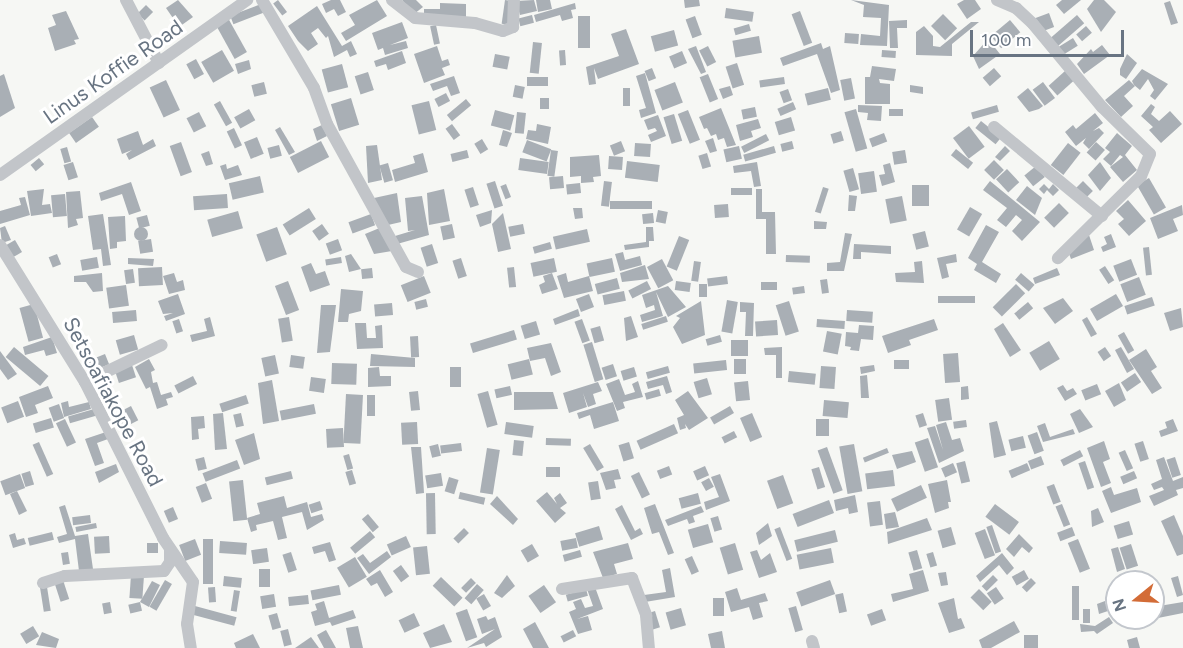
<!DOCTYPE html>
<style>
body{margin:0}
#map{position:relative;width:1183px;height:648px;overflow:hidden;background:#f6f7f4;font-family:Figtree,sans-serif}
div>[style]{position:absolute}
.building>*{inset:0;background:#a9afb5;transform-origin:0 0}
.round{border-radius:50%}
.minor>*{height:12px;margin:-6px;padding:0 6px;transform-origin:6px;border-radius:6px;background:#c2c5c9}
span{translate:-50% -50%;white-space:nowrap;text-align:center;line-height:1.15;-webkit-text-stroke:6px #fff;paint-order:stroke}
.street-label{font-size:21px;color:#687482}
.north{position:absolute;left:1105px;top:570px;width:60px;height:60px;box-sizing:border-box;background:#fff;border:2px solid #c3c7cd;border-radius:50%;rotate:252deg;font-size:16px;font-weight:700;line-height:24px;text-align:center;color:#687482}
.north::after{content:'';display:block;margin:auto;width:21px;height:27px;background:#d36c37;clip-path:polygon(50% 0,100% 100%,50% 72%,0 100%)}
.scale{position:absolute;left:970px;top:30px;width:154px;height:27px;box-sizing:border-box;border:3px solid #687482;border-top:0;padding-left:8px;font-size:18px;line-height:21px;white-space:nowrap;color:#687482;-webkit-text-stroke:4px #fff;paint-order:stroke}
</style>
<div id="map">
<div class="building">
<i style="clip-path:polygon(178px 0,193px 17px,179px 27px,166px 8px)"></i>
<i style="left:278px;top:0;width:15px;height:6px;rotate:53deg"></i>
<i style="clip-path:polygon(331px 0,340px 0,346px 12px,338px 16px,334px 9px,326px 13px,322px 4px)"></i>
<i style="clip-path:polygon(377px 0,387px 16px,346px 41px,341px 33px,355px 25px,349px 15px)"></i>
<i style="clip-path:polygon(402px 0,416px 0,423px 7px,414px 14px)"></i>
<i style="left:505px;top:0;width:7px;height:24px;rotate:8deg"></i>
<i style="clip-path:polygon(534px 0,537px 11px,520px 15px,516px 1px)"></i>
<i style="clip-path:polygon(536px 0,550px 0,552px 9px,538px 12px)"></i>
<i style="clip-path:polygon(684px 0,699px 0,700px 6px,685px 8px)"></i>
<i style="clip-path:polygon(851px 0,889px 5px,887px 46px,860px 45px,861px 34px,880px 36px,881px 18px,863px 17px,864px 5px)"></i>
<i style="clip-path:polygon(964px 0,975px 0,981px 9px,967px 19px,957px 4px)"></i>
<i style="clip-path:polygon(1062px 0,1081px 0,1064px 14px,1056px 5px)"></i>
<i style="clip-path:polygon(1094px 0,1104px 0,1116px 12px,1101px 32px,1087px 9px)"></i>
<i style="clip-path:polygon(1170px 1px,1178px 23px,1171px 25px,1164px 3px)"></i>
<i style="clip-path:polygon(440px 3px,466px 4px,466px 19px,424px 16px,424px 9px,440px 9px)"></i>
<i style="clip-path:polygon(575px 3px,576px 9px,571px 10px,573px 18px,562px 21px,560px 15px,536px 22px,534px 15px)"></i>
<i style="left:261px;top:4px;width:9px;height:33px;rotate:69deg"></i>
<i style="left:146px;top:5px;width:10px;height:12px;rotate:45deg"></i>
<i style="clip-path:polygon(317px 6px,342px 46px,351px 41px,357px 54px,350px 57px,347px 50px,334px 57px,328px 36px,326px 38px,318px 28px,311px 33px,318px 44px,308px 51px,298px 41px,288px 26px)"></i>
<i style="left:726px;top:8px;width:28px;height:10px;rotate:8deg"></i>
<i style="clip-path:polygon(66px 11px,79px 39px,74px 40px,76px 44px,55px 51px,48px 28px,56px 25px,52px 15px)"></i>
<i style="left:800px;top:11px;width:34px;height:9px;rotate:69deg"></i>
<i style="left:1049px;top:13px;width:15px;height:15px;rotate:70deg"></i>
<i style="left:943px;top:14px;width:20px;height:17px;rotate:45deg"></i>
<i style="left:532px;top:15px;width:8px;height:14px;rotate:76deg"></i>
<i style="left:1077px;top:15px;width:11px;height:37px;rotate:49deg"></i>
<i style="left:578px;top:16px;width:12px;height:32px"></i>
<i style="left:695px;top:16px;width:20px;height:10px;rotate:70deg"></i>
<i style="left:228px;top:18px;width:39px;height:14px;rotate:61deg"></i>
<i style="clip-path:polygon(907px 20px,907px 28px,897px 28px,898px 48px,890px 48px,889px 21px)"></i>
<i style="left:1010px;top:20px;width:16px;height:25px;rotate:50deg"></i>
<i style="clip-path:polygon(402px 22px,408px 38px,390px 45px,406px 41px,408px 48px,385px 55px,383px 48px,378px 50px,372px 33px)"></i>
<i style="clip-path:polygon(971px 22px,979px 22px,952px 44px,952px 56px,916px 55px,916px 32px,924px 26px,933px 36px,933px 46px,940px 47px)"></i>
<i style="left:749px;top:24px;width:7px;height:16px;rotate:74deg"></i>
<i style="left:436px;top:25px;width:19px;height:6px;rotate:78deg"></i>
<i style="left:1086px;top:26px;width:9px;height:13px;rotate:49deg"></i>
<i style="clip-path:polygon(626px 29px,639px 64px,598px 79px,594px 68px,596px 84px,589px 85px,586px 67px,619px 56px,611px 34px)"></i>
<i style="left:674px;top:30px;width:16px;height:24px;rotate:75deg"></i>
<i style="left:845px;top:33px;width:14px;height:10px;rotate:4deg"></i>
<i style="left:759px;top:36px;width:17px;height:27px;rotate:80deg"></i>
<i style="left:1073px;top:38px;width:9px;height:19px;rotate:58deg"></i>
<i style="clip-path:polygon(988px 39px,1000px 54px,979px 69px,973px 56px)"></i>
<i style="left:533px;top:42px;width:9px;height:31px;rotate:6deg"></i>
<i style="clip-path:polygon(821px 43px,823px 49px,830px 46px,840px 90px,831px 93px,817px 54px,783px 66px,780px 58px)"></i>
<i style="clip-path:polygon(1102px 45px,1110px 55px,1084px 74px,1077px 64px,1091px 49px,1093px 52px)"></i>
<i style="clip-path:polygon(437px 46px,442px 61px,448px 59px,450px 65px,442px 68px,445px 75px,424px 83px,414px 54px)"></i>
<i style="clip-path:polygon(696px 46px,706px 72px,701px 74px,688px 49px)"></i>
<i style="left:708px;top:46px;width:18px;height:10px;rotate:63deg"></i>
<i style="left:222px;top:50px;width:24px;height:24px;rotate:60deg"></i>
<i style="left:565px;top:50px;width:15px;height:6px;rotate:86deg"></i>
<i style="left:882px;top:50px;width:14px;height:7px;rotate:4deg"></i>
<i style="clip-path:polygon(402px 51px,406px 63px,388px 70px,386px 64px,376px 67px,374px 61px)"></i>
<i style="left:682px;top:51px;width:13px;height:14px;rotate:67deg"></i>
<i style="left:495px;top:54px;width:15px;height:13px;rotate:11deg"></i>
<i style="clip-path:polygon(1127px 54px,1137px 63px,1126px 79px,1120px 75px,1120px 69px)"></i>
<i style="left:196px;top:59px;width:17px;height:11px;rotate:62deg"></i>
<i style="clip-path:polygon(249px 60px,251px 69px,238px 74px,235px 64px)"></i>
<i style="left:737px;top:63px;width:23px;height:12px;rotate:72deg"></i>
<i style="left:342px;top:64px;width:24px;height:21px;rotate:75deg"></i>
<i style="clip-path:polygon(872px 66px,896px 69px,894px 81px,879px 79px,880px 83px,890px 84px,890px 104px,865px 104px,865px 77px,870px 77px)"></i>
<i style="left:652px;top:68px;width:11px;height:8px;rotate:68deg"></i>
<i style="left:994px;top:68px;width:11px;height:15px;rotate:49deg"></i>
<i style="clip-path:polygon(1142px 69px,1168px 84px,1155px 100px,1150px 96px,1154px 90px,1148px 79px,1140px 90px,1134px 85px,1132px 81px)"></i>
<i style="left:1065px;top:71px;width:13px;height:22px;rotate:48deg"></i>
<i style="left:368px;top:72px;width:19px;height:14px;rotate:72deg"></i>
<i style="clip-path:polygon(645px 73px,656px 113px,641px 118px,639px 110px,646px 108px,636px 76px)"></i>
<i style="clip-path:polygon(4px 74px,15px 108px,0 117px,0 76px)"></i>
<i style="left:708px;top:74px;width:27px;height:9px;rotate:68deg"></i>
<i style="clip-path:polygon(454px 76px,460px 93px,451px 96px,447px 86px,433px 91px,430px 84px)"></i>
<i style="left:527px;top:77px;width:21px;height:9px"></i>
<i style="left:784px;top:77px;width:7px;height:25px;rotate:82deg"></i>
<i style="left:851px;top:78px;width:21px;height:11px;rotate:79deg"></i>
<i style="left:166px;top:80px;width:33px;height:18px;rotate:65deg"></i>
<i style="clip-path:polygon(1129px 80px,1135px 86px,1124px 96px,1133px 106px,1121px 117px,1105px 100px)"></i>
<i style="left:264px;top:82px;width:12px;height:13px;rotate:76deg"></i>
<i style="left:675px;top:82px;width:22px;height:22px;rotate:69deg"></i>
<i style="left:1043px;top:82px;width:20px;height:13px;rotate:53deg"></i>
<i style="left:515px;top:85px;width:10px;height:12px;rotate:11deg"></i>
<i style="clip-path:polygon(910px 85px,923px 87px,923px 94px,910px 92px)"></i>
<i style="clip-path:polygon(730px 86px,733px 95px,723px 99px,719px 89px)"></i>
<i style="left:623px;top:88px;width:7px;height:18px"></i>
<i style="left:828px;top:88px;width:12px;height:24px;rotate:76deg"></i>
<i style="clip-path:polygon(1028px 88px,1043px 106px,1039px 109px,1029px 112px,1017px 97px)"></i>
<i style="left:788px;top:89px;width:12px;height:9px;rotate:70deg"></i>
<i style="left:446px;top:93px;width:9px;height:13px;rotate:63deg"></i>
<i style="left:351px;top:98px;width:28px;height:21px;rotate:73deg"></i>
<i style="left:540px;top:98px;width:9px;height:11px"></i>
<i style="left:466px;top:99px;width:8px;height:25px;rotate:50deg"></i>
<i style="left:220px;top:101px;width:25px;height:7px;rotate:61deg"></i>
<i style="left:429px;top:101px;width:30px;height:18px;rotate:76deg"></i>
<i style="left:793px;top:102px;width:8px;height:17px;rotate:67deg"></i>
<i style="clip-path:polygon(1151px 104px,1155px 107px,1151px 114px,1159px 121px,1170px 111px,1182px 124px,1161px 143px,1149px 130px,1153px 127px,1141px 116px)"></i>
<i style="clip-path:polygon(858px 105px,882px 106px,881px 121px,867px 120px,868px 113px,858px 112px)"></i>
<i style="left:997px;top:105px;width:7px;height:27px;rotate:74deg"></i>
<i style="left:755px;top:107px;width:10px;height:14px;rotate:79deg"></i>
<i style="clip-path:polygon(721px 108px,736px 145px,727px 147px,724px 138px,718px 140px,716px 134px,711px 136px,707px 128px,704px 129px,699px 117px)"></i>
<i style="left:249px;top:109px;width:13px;height:17px;rotate:61deg"></i>
<i style="left:856px;top:109px;width:41px;height:12px;rotate:74deg"></i>
<i style="left:889px;top:109px;width:14px;height:7px"></i>
<i style="left:495px;top:110px;width:20px;height:16px;rotate:15deg"></i>
<i style="left:688px;top:110px;width:32px;height:11px;rotate:68deg"></i>
<i style="left:199px;top:112px;width:16px;height:14px;rotate:63deg"></i>
<i style="left:517px;top:112px;width:9px;height:21px;rotate:6deg"></i>
<i style="clip-path:polygon(1095px 113px,1103px 123px,1093px 131px,1099px 128px,1104px 133px,1089px 149px,1083px 143px,1086px 138px,1076px 146px,1065px 132px,1073px 125px,1076px 129px)"></i>
<i style="left:674px;top:114px;width:28px;height:11px;rotate:73deg"></i>
<i style="clip-path:polygon(658px 115px,666px 136px,651px 142px,648px 135px,657px 131px,655px 128px,648px 130px,644px 120px)"></i>
<i style="left:92px;top:117px;width:12px;height:28px;rotate:55deg"></i>
<i style="left:791px;top:117px;width:14px;height:17px;rotate:73deg"></i>
<i style="clip-path:polygon(758px 119px,761px 128px,751px 131px,753px 137px,740px 141px,736px 125px)"></i>
<i style="left:981px;top:121px;width:26px;height:9px;rotate:39deg"></i>
<i style="left:452px;top:124px;width:14px;height:8px;rotate:54deg"></i>
<i style="clip-path:polygon(537px 124px,551px 127px,548px 144px,526px 139px,528px 130px,536px 131px)"></i>
<i style="clip-path:polygon(322px 125px,327px 136px,317px 141px,313px 129px)"></i>
<i style="left:969px;top:126px;width:26px;height:20px;rotate:53deg"></i>
<i style="clip-path:polygon(280px 127px,295px 152px,289px 155px,275px 130px)"></i>
<i style="left:234px;top:128px;width:19px;height:8px;rotate:65deg"></i>
<i style="clip-path:polygon(503px 130px,512px 133px,507px 147px,499px 145px)"></i>
<i style="clip-path:polygon(138px 131px,143px 145px,153px 139px,156px 146px,129px 160px,126px 154px,132px 150px,122px 154px,117px 139px)"></i>
<i style="left:841px;top:131px;width:10px;height:11px;rotate:73deg"></i>
<i style="left:884px;top:133px;width:9px;height:16px;rotate:69deg"></i>
<i style="clip-path:polygon(1117px 133px,1132px 146px,1125px 155px,1137px 170px,1123px 182px,1110px 167px,1123px 157px,1120px 155px,1111px 166px,1103px 159px,1110px 152px,1105px 148px)"></i>
<i style="left:766px;top:134px;width:7px;height:28px;rotate:63deg"></i>
<i style="left:257px;top:137px;width:18px;height:14px;rotate:68deg"></i>
<i style="clip-path:polygon(713px 138px,717px 151px,710px 153px,705px 141px)"></i>
<i style="left:482px;top:139px;width:12px;height:9px;rotate:59deg"></i>
<i style="left:527px;top:140px;width:26px;height:13px;rotate:21deg"></i>
<i style="left:321px;top:141px;width:18px;height:35px;rotate:63deg"></i>
<i style="left:621px;top:141px;width:11px;height:12px;rotate:68deg"></i>
<i style="left:792px;top:141px;width:8px;height:12px;rotate:76deg"></i>
<i style="left:181px;top:142px;width:32px;height:12px;rotate:70deg"></i>
<i style="left:1096px;top:142px;width:12px;height:14px;rotate:42deg"></i>
<i style="left:635px;top:143px;width:16px;height:13px;rotate:4deg"></i>
<i style="left:1068px;top:143px;width:16px;height:28px;rotate:38deg"></i>
<i style="left:279px;top:145px;width:11px;height:12px;rotate:75deg"></i>
<i style="clip-path:polygon(377px 145px,382px 180px,368px 183px,366px 146px)"></i>
<i style="left:739px;top:146px;width:13px;height:16px;rotate:77deg"></i>
<i style="left:774px;top:146px;width:7px;height:32px;rotate:74deg"></i>
<i style="clip-path:polygon(1005px 146px,1010px 151px,1000px 161px,995px 157px)"></i>
<i style="left:67px;top:147px;width:15px;height:7px;rotate:74deg"></i>
<i style="left:956px;top:149px;width:22px;height:8px;rotate:39deg"></i>
<i style="left:467px;top:150px;width:8px;height:17px;rotate:76deg"></i>
<i style="left:551px;top:150px;width:7px;height:26px;rotate:8deg"></i>
<i style="left:905px;top:150px;width:13px;height:13px;rotate:81deg"></i>
<i style="clip-path:polygon(209px 151px,213px 164px,206px 166px,201px 154px)"></i>
<i style="clip-path:polygon(423px 153px,428px 172px,395px 182px,392px 170px,415px 163px,413px 156px)"></i>
<i style="left:707px;top:153px;width:14px;height:9px;rotate:73deg"></i>
<i style="clip-path:polygon(599px 155px,601px 176px,593px 177px,594px 182px,581px 183px,581px 176px,570px 177px,570px 157px)"></i>
<i style="left:609px;top:156px;width:14px;height:13px;rotate:4deg"></i>
<i style="left:39px;top:158px;width:8px;height:11px;rotate:50deg"></i>
<i style="left:520px;top:158px;width:29px;height:12px;rotate:8deg"></i>
<i style="left:994px;top:160px;width:14px;height:14px;rotate:45deg"></i>
<i style="left:627px;top:161px;width:33px;height:17px;rotate:7deg"></i>
<i style="left:73px;top:162px;width:16px;height:10px;rotate:72deg"></i>
<i style="clip-path:polygon(757px 162px,761px 186px,754px 187px,751px 171px,734px 173px,733px 166px)"></i>
<i style="clip-path:polygon(1100px 162px,1111px 178px,1100px 191px,1088px 175px)"></i>
<i style="left:388px;top:163px;width:18px;height:9px;rotate:74deg"></i>
<i style="clip-path:polygon(890px 163px,895px 182px,882px 186px,879px 175px,885px 174px,883px 165px)"></i>
<i style="clip-path:polygon(226px 164px,227px 169px,238px 165px,242px 175px,225px 180px,220px 166px)"></i>
<i style="left:1036px;top:166px;width:14px;height:15px;rotate:51deg"></i>
<i style="left:853px;top:168px;width:22px;height:10px;rotate:74deg"></i>
<i style="left:1007px;top:169px;width:18px;height:15px;rotate:47deg"></i>
<i style="left:874px;top:171px;width:21px;height:16px;rotate:82deg"></i>
<i style="left:260px;top:176px;width:17px;height:32px;rotate:77deg"></i>
<i style="left:563px;top:176px;width:12px;height:14px;rotate:85deg"></i>
<i style="left:1149px;top:178px;width:34px;height:14px;rotate:60deg"></i>
<i style="left:495px;top:181px;width:26px;height:9px;rotate:72deg"></i>
<i style="left:604px;top:181px;width:8px;height:25px;rotate:7deg"></i>
<i style="clip-path:polygon(990px 181px,1040px 222px,1022px 241px,1012px 231px,1022px 220px,1016px 215px,1006px 227px,997px 220px,1007px 208px,983px 190px)"></i>
<i style="left:1083px;top:181px;width:14px;height:11px;rotate:45deg"></i>
<i style="clip-path:polygon(131px 182px,141px 211px,129px 215px,122px 194px,101px 201px,99px 193px)"></i>
<i style="left:580px;top:183px;width:10px;height:14px;rotate:84deg"></i>
<i style="left:506px;top:184px;width:14px;height:6px;rotate:69deg"></i>
<i style="clip-path:polygon(1044px 184px,1049px 189px,1053px 184px,1059px 190px,1053px 196px,1047px 190px,1044px 194px,1039px 189px)"></i>
<i style="left:912px;top:185px;width:17px;height:21px"></i>
<i style="clip-path:polygon(1027px 186px,1042px 198px,1035px 215px,1016px 200px)"></i>
<i style="left:473px;top:187px;width:19px;height:9px;rotate:72deg"></i>
<i style="left:823px;top:187px;width:6px;height:26px;rotate:18deg"></i>
<i style="left:752px;top:188px;width:7px;height:21px;rotate:90deg"></i>
<i style="clip-path:polygon(44px 189px,42px 205px,50px 204px,52px 213px,31px 216px,27px 191px)"></i>
<i style="clip-path:polygon(444px 189px,450px 221px,429px 225px,427px 193px)"></i>
<i style="clip-path:polygon(756px 189px,762px 189px,762px 212px,775px 212px,776px 254px,766px 254px,766px 219px,756px 219px)"></i>
<i style="clip-path:polygon(80px 191px,83px 218px,76px 219px,78px 225px,68px 228px,66px 192px)"></i>
<i style="clip-path:polygon(397px 193px,401px 222px,388px 225px,374px 198px)"></i>
<i style="left:65px;top:194px;width:22px;height:14px;rotate:85deg"></i>
<i style="left:227px;top:194px;width:14px;height:34px;rotate:86deg"></i>
<i style="clip-path:polygon(849px 195px,857px 196px,855px 211px,848px 211px)"></i>
<i style="clip-path:polygon(422px 196px,429px 235px,397px 244px,395px 236px,415px 230px,408px 231px,405px 198px)"></i>
<i style="left:902px;top:196px;width:25px;height:17px;rotate:79deg"></i>
<i style="clip-path:polygon(25px 197px,30px 215px,0 224px,0 211px,21px 205px,19px 198px)"></i>
<i style="clip-path:polygon(1128px 200px,1146px 221px,1129px 236px,1118px 224px,1124px 219px,1116px 211px)"></i>
<i style="left:610px;top:201px;width:42px;height:8px"></i>
<i style="left:1059px;top:203px;width:14px;height:21px;rotate:45deg"></i>
<i style="left:728px;top:204px;width:13px;height:14px;rotate:86deg"></i>
<i style="clip-path:polygon(1182px 205px,1183px 215px,1173px 219px,1178px 231px,1158px 239px,1150px 218px)"></i>
<i style="left:970px;top:207px;width:14px;height:26px;rotate:30deg"></i>
<i style="left:309px;top:208px;width:13px;height:31px;rotate:58deg"></i>
<i style="clip-path:polygon(573px 208px,582px 208px,583px 218px,575px 219px)"></i>
<i style="clip-path:polygon(492px 210px,491px 223px,480px 227px,476px 215px)"></i>
<i style="left:658px;top:210px;width:10px;height:12px;rotate:11deg"></i>
<i style="left:238px;top:211px;width:18px;height:32px;rotate:74deg"></i>
<i style="clip-path:polygon(503px 213px,511px 249px,498px 252px,492px 224px)"></i>
<i style="left:653px;top:213px;width:10px;height:11px;rotate:84deg"></i>
<i style="clip-path:polygon(103px 214px,111px 265px,103px 266px,101px 249px,93px 250px,88px 216px)"></i>
<i style="left:371px;top:214px;width:12px;height:24px;rotate:70deg"></i>
<i style="left:147px;top:215px;width:11px;height:11px;rotate:75deg"></i>
<i style="clip-path:polygon(125px 216px,126px 241px,117px 242px,117px 248px,110px 249px,108px 217px)"></i>
<i style="clip-path:polygon(814px 221px,827px 222px,826px 229px,814px 229px)"></i>
<i style="left:322px;top:224px;width:12px;height:12px;rotate:55deg"></i>
<i style="left:452px;top:224px;width:14px;height:12px;rotate:78deg"></i>
<i style="left:523px;top:224px;width:10px;height:15px;rotate:79deg"></i>
<i style="clip-path:polygon(986px 225px,999px 232px,982px 262px,1001px 274px,996px 283px,974px 270px,977px 264px,968px 258px)"></i>
<i style="clip-path:polygon(5px 226px,11px 240px,2px 243px,0 228px)"></i>
<i class="round" style="left:134px;top:227px;width:14px;height:14px"></i>
<i style="left:277px;top:227px;width:29px;height:22px;rotate:70deg"></i>
<i style="clip-path:polygon(382px 227px,392px 251px,374px 254px,365px 234px)"></i>
<i style="clip-path:polygon(646px 227px,653px 227px,654px 241px,649px 241px,649px 247px,625px 250px,624px 245px,646px 242px)"></i>
<i style="left:587px;top:229px;width:13px;height:35px;rotate:77deg"></i>
<i style="left:925px;top:231px;width:16px;height:13px;rotate:76deg"></i>
<i style="clip-path:polygon(845px 233px,852px 234px,844px 271px,827px 271px,827px 263px,840px 262px)"></i>
<i style="clip-path:polygon(1111px 234px,1116px 247px,1103px 252px,1101px 247px,1107px 244px,1104px 237px)"></i>
<i style="clip-path:polygon(1089px 235px,1094px 250px,1071px 259px,1068px 251px)"></i>
<i style="left:679px;top:236px;width:11px;height:33px;rotate:22deg"></i>
<i style="left:151px;top:239px;width:13px;height:13px;rotate:81deg"></i>
<i style="left:338px;top:239px;width:12px;height:13px;rotate:70deg"></i>
<i style="left:15px;top:240px;width:14px;height:10px;rotate:60deg"></i>
<i style="left:550px;top:242px;width:7px;height:18px;rotate:74deg"></i>
<i style="left:432px;top:244px;width:20px;height:12px;rotate:72deg"></i>
<i style="clip-path:polygon(854px 244px,891px 246px,891px 254px,861px 252px,861px 259px,853px 259px)"></i>
<i style="left:1149px;top:247px;width:28px;height:6px;rotate:84deg"></i>
<i style="clip-path:polygon(623px 252px,625px 260px,640px 256px,642px 265px,620px 271px,615px 254px)"></i>
<i style="left:57px;top:254px;width:11px;height:9px;rotate:68deg"></i>
<i style="clip-path:polygon(351px 254px,361px 269px,349px 272px,345px 256px)"></i>
<i style="clip-path:polygon(956px 254px,957px 262px,946px 264px,949px 277px,942px 279px,937px 258px)"></i>
<i style="left:786px;top:255px;width:24px;height:7px;rotate:2deg"></i>
<i style="left:97px;top:257px;width:11px;height:17px;rotate:80deg"></i>
<i style="left:341px;top:257px;width:6px;height:16px;rotate:81deg"></i>
<i style="clip-path:polygon(128px 258px,154px 259px,153px 266px,128px 264px)"></i>
<i style="left:461px;top:258px;width:19px;height:9px;rotate:72deg"></i>
<i style="left:554px;top:258px;width:14px;height:24px;rotate:78deg"></i>
<i style="left:612px;top:258px;width:14px;height:26px;rotate:78deg"></i>
<i style="left:662px;top:259px;width:24px;height:17px;rotate:62deg"></i>
<i style="left:1131px;top:259px;width:17px;height:19px;rotate:69deg"></i>
<i style="left:694px;top:261px;width:7px;height:20px;rotate:8deg"></i>
<i style="clip-path:polygon(922px 261px,924px 283px,896px 282px,895px 273px,915px 272px,914px 262px)"></i>
<i style="clip-path:polygon(311px 263px,316px 274px,325px 271px,330px 285px,310px 292px,301px 267px)"></i>
<i style="clip-path:polygon(645px 265px,649px 279px,622px 282px,620px 273px)"></i>
<i style="left:1105px;top:266px;width:17px;height:7px;rotate:57deg"></i>
<i style="left:162px;top:267px;width:18px;height:24px;rotate:87deg"></i>
<i style="left:514px;top:267px;width:20px;height:7px;rotate:84deg"></i>
<i style="left:372px;top:268px;width:10px;height:11px;rotate:84deg"></i>
<i style="clip-path:polygon(1057px 268px,1060px 275px,1035px 284px,1033px 278px)"></i>
<i style="left:133px;top:269px;width:14px;height:9px;rotate:82deg"></i>
<i style="clip-path:polygon(102px 273px,103px 291px,93px 292px,86px 282px,74px 282px,74px 276px)"></i>
<i style="clip-path:polygon(174px 273px,177px 282px,183px 280px,185px 290px,169px 294px,163px 276px)"></i>
<i style="clip-path:polygon(552px 273px,558px 289px,542px 294px,539px 285px,545px 282px,543px 276px)"></i>
<i style="clip-path:polygon(566px 273px,568px 282px,589px 276px,593px 291px,564px 298px,557px 276px)"></i>
<i style="left:1021px;top:273px;width:18px;height:9px;rotate:41deg"></i>
<i style="left:424px;top:276px;width:18px;height:25px;rotate:68deg"></i>
<i style="left:727px;top:276px;width:8px;height:20px;rotate:83deg"></i>
<i style="left:1139px;top:277px;width:19px;height:20px;rotate:69deg"></i>
<i style="left:617px;top:278px;width:11px;height:23px;rotate:75deg"></i>
<i style="left:827px;top:279px;width:14px;height:7px;rotate:82deg"></i>
<i style="left:288px;top:281px;width:31px;height:14px;rotate:69deg"></i>
<i style="left:647px;top:281px;width:9px;height:21px;rotate:63deg"></i>
<i style="left:676px;top:281px;width:15px;height:9px;rotate:8deg"></i>
<i style="left:761px;top:282px;width:16px;height:8px"></i>
<i style="left:699px;top:284px;width:8px;height:13px"></i>
<i style="left:1016px;top:284px;width:13px;height:33px;rotate:45deg"></i>
<i style="left:126px;top:285px;width:21px;height:20px;rotate:82deg"></i>
<i style="clip-path:polygon(668px 286px,686px 307px,668px 317px,656px 292px,663px 316px,642px 322px,640px 315px,655px 310px,654px 305px,646px 308px,642px 295px)"></i>
<i style="left:804px;top:286px;width:7px;height:12px;rotate:82deg"></i>
<i style="clip-path:polygon(341px 289px,363px 291px,361px 311px,349px 314px,348px 322px,338px 322px)"></i>
<i style="left:624px;top:291px;width:10px;height:22px;rotate:79deg"></i>
<i style="clip-path:polygon(178px 294px,185px 314px,166px 321px,164px 316px,173px 313px,163px 314px,158px 301px)"></i>
<i style="left:589px;top:294px;width:14px;height:14px;rotate:69deg"></i>
<i style="left:1116px;top:294px;width:14px;height:30px;rotate:60deg"></i>
<i style="left:975px;top:296px;width:7px;height:37px;rotate:90deg"></i>
<i style="left:1152px;top:297px;width:9px;height:29px;rotate:72deg"></i>
<i style="clip-path:polygon(1063px 298px,1073px 311px,1055px 324px,1043px 308px)"></i>
<i style="left:426px;top:299px;width:8px;height:12px;rotate:76deg"></i>
<i style="left:727px;top:300px;width:11px;height:32px;rotate:10deg"></i>
<i style="clip-path:polygon(701px 301px,705px 335px,682px 344px,673px 327px,680px 318px,676px 316px)"></i>
<i style="left:789px;top:301px;width:32px;height:14px;rotate:72deg"></i>
<i style="clip-path:polygon(740px 302px,754px 303px,753px 336px,745px 336px,746px 312px,740px 312px)"></i>
<i style="left:1028px;top:302px;width:8px;height:18px;rotate:50deg"></i>
<i style="left:392px;top:303px;width:12px;height:18px;rotate:85deg"></i>
<i style="left:34px;top:304px;width:35px;height:15px;rotate:75deg"></i>
<i style="clip-path:polygon(321px 305px,336px 305px,330px 352px,317px 353px)"></i>
<i style="clip-path:polygon(1181px 308px,1183px 327px,1170px 331px,1164px 313px)"></i>
<i style="clip-path:polygon(578px 309px,580px 316px,555px 325px,553px 319px)"></i>
<i style="left:136px;top:310px;width:11px;height:24px;rotate:85deg"></i>
<i style="left:847px;top:310px;width:26px;height:11px;rotate:4deg"></i>
<i style="clip-path:polygon(631px 316px,638px 337px,626px 341px,624px 318px)"></i>
<i style="left:666px;top:316px;width:6px;height:26px;rotate:72deg"></i>
<i style="clip-path:polygon(210px 317px,215px 336px,192px 342px,190px 335px,207px 331px,204px 319px)"></i>
<i style="left:289px;top:317px;width:24px;height:11px;rotate:81deg"></i>
<i style="clip-path:polygon(1087px 317px,1097px 334px,1091px 337px,1082px 320px)"></i>
<i style="left:179px;top:319px;width:13px;height:7px;rotate:72deg"></i>
<i style="left:582px;top:319px;width:23px;height:8px;rotate:70deg"></i>
<i style="left:817px;top:319px;width:28px;height:8px;rotate:4deg"></i>
<i style="clip-path:polygon(934px 319px,938px 330px,909px 340px,911px 345px,888px 353px,882px 336px)"></i>
<i style="left:777px;top:320px;width:15px;height:22px;rotate:86deg"></i>
<i style="left:536px;top:321px;width:14px;height:16px;rotate:73deg"></i>
<i style="clip-path:polygon(355px 323px,366px 323px,367px 338px,376px 338px,375px 326px,382px 325px,383px 348px,357px 349px)"></i>
<i style="clip-path:polygon(1003px 323px,1021px 350px,1010px 357px,994px 329px)"></i>
<i style="clip-path:polygon(859px 325px,874px 326px,873px 340px,861px 339px,859px 351px,850px 350px,851px 347px,845px 346px,846px 332px,858px 333px)"></i>
<i style="left:600px;top:326px;width:15px;height:10px;rotate:74deg"></i>
<i style="left:514px;top:330px;width:10px;height:46px;rotate:73deg"></i>
<i style="left:827px;top:331px;width:15px;height:21px;rotate:11deg"></i>
<i style="left:1124px;top:332px;width:21px;height:7px;rotate:61deg"></i>
<i style="left:134px;top:335px;width:15px;height:19px;rotate:74deg"></i>
<i style="left:720px;top:335px;width:7px;height:15px;rotate:74deg"></i>
<i style="left:418px;top:336px;width:21px;height:8px;rotate:87deg"></i>
<i style="clip-path:polygon(52px 337px,57px 353px,46px 356px,44px 350px,25px 355px,23px 347px)"></i>
<i style="left:731px;top:340px;width:17px;height:16px"></i>
<i style="left:1049px;top:341px;width:21px;height:23px;rotate:59deg"></i>
<i style="left:592px;top:342px;width:39px;height:9px;rotate:73deg"></i>
<i style="clip-path:polygon(551px 343px,561px 372px,551px 376px,545px 358px,530px 361px,527px 348px)"></i>
<i style="left:14px;top:347px;width:45px;height:13px;rotate:40deg"></i>
<i style="clip-path:polygon(782px 347px,782px 378px,776px 378px,776px 355px,765px 355px,764px 348px)"></i>
<i style="left:1105px;top:347px;width:11px;height:9px;rotate:56deg"></i>
<i style="clip-path:polygon(1121px 347px,1134px 369px,1127px 373px,1115px 350px)"></i>
<i style="clip-path:polygon(1146px 349px,1157px 367px,1151px 371px,1162px 388px,1152px 394px,1129px 360px)"></i>
<i style="clip-path:polygon(0 351px,17px 374px,8px 380px,0 369px)"></i>
<i style="left:958px;top:353px;width:29px;height:15px;rotate:86deg"></i>
<i style="left:105px;top:354px;width:11px;height:22px;rotate:68deg"></i>
<i style="clip-path:polygon(371px 354px,415px 358px,415px 367px,370px 366px)"></i>
<i style="left:275px;top:355px;width:19px;height:14px;rotate:78deg"></i>
<i style="left:291px;top:355px;width:14px;height:12px;rotate:8deg"></i>
<i style="clip-path:polygon(149px 359px,155px 370px,151px 372px,153px 383px,157px 382px,161px 395px,171px 392px,173px 397px,166px 399px,168px 405px,157px 409px,150px 387px,146px 389px,135px 367px)"></i>
<i style="left:529px;top:359px;width:16px;height:22px;rotate:76deg"></i>
<i style="left:734px;top:359px;width:12px;height:15px"></i>
<i style="left:726px;top:360px;width:10px;height:33px;rotate:84deg"></i>
<i style="left:909px;top:360px;width:9px;height:15px;rotate:90deg"></i>
<i style="left:332px;top:363px;width:25px;height:21px;rotate:2deg"></i>
<i style="left:613px;top:364px;width:13px;height:12px;rotate:72deg"></i>
<i style="left:132px;top:365px;width:13px;height:18px;rotate:72deg"></i>
<i style="clip-path:polygon(874px 365px,875px 371px,861px 374px,860px 367px)"></i>
<i style="left:668px;top:366px;width:7px;height:23px;rotate:74deg"></i>
<i style="left:821px;top:366px;width:15px;height:22px;rotate:4deg"></i>
<i style="clip-path:polygon(379px 367px,380px 376px,391px 376px,391px 386px,368px 387px,368px 368px)"></i>
<i style="left:450px;top:367px;width:11px;height:20px"></i>
<i style="left:634px;top:367px;width:10px;height:14px;rotate:73deg"></i>
<i style="left:789px;top:371px;width:27px;height:11px;rotate:6deg"></i>
<i style="left:1135px;top:373px;width:11px;height:17px;rotate:56deg"></i>
<i style="clip-path:polygon(107px 374px,112px 383px,106px 387px,109px 392px,101px 397px,93px 384px)"></i>
<i style="clip-path:polygon(867px 375px,869px 398px,861px 398px,860px 376px)"></i>
<i style="left:193px;top:376px;width:9px;height:21px;rotate:63deg"></i>
<i style="clip-path:polygon(667px 376px,672px 392px,666px 394px,663px 385px,648px 389px,646px 382px)"></i>
<i style="left:311px;top:377px;width:15px;height:14px;rotate:8deg"></i>
<i style="left:707px;top:378px;width:17px;height:14px;rotate:73deg"></i>
<i style="clip-path:polygon(619px 379px,625px 395px,635px 392px,632px 384px,638px 381px,643px 397px,623px 402px,625px 408px,617px 411px,606px 384px)"></i>
<i style="clip-path:polygon(272px 380px,279px 421px,263px 424px,258px 383px)"></i>
<i style="left:748px;top:381px;width:19px;height:14px;rotate:84deg"></i>
<i style="clip-path:polygon(598px 382px,602px 391px,593px 394px,596px 404px,588px 407px,583px 393px,587px 407px,569px 413px,563px 393px)"></i>
<i style="clip-path:polygon(1119px 383px,1126px 400px,1114px 407px,1105px 391px)"></i>
<i style="left:1097px;top:384px;width:11px;height:17px;rotate:68deg"></i>
<i style="clip-path:polygon(1063px 385px,1067px 391px,1073px 388px,1077px 394px,1065px 401px,1057px 388px)"></i>
<i style="clip-path:polygon(48px 386px,53px 398px,35px 405px,38px 413px,26px 417px,19px 397px)"></i>
<i style="left:510px;top:386px;width:9px;height:16px;rotate:77deg"></i>
<i style="clip-path:polygon(968px 386px,969px 399px,961px 400px,961px 387px)"></i>
<i style="left:659px;top:389px;width:7px;height:15px;rotate:74deg"></i>
<i style="left:418px;top:391px;width:19px;height:9px;rotate:84deg"></i>
<i style="left:488px;top:391px;width:35px;height:11px;rotate:74deg"></i>
<i style="clip-path:polygon(688px 391px,708px 418px,689px 430px,685px 424px,686px 428px,680px 430px,677px 418px,684px 415px,675px 400px)"></i>
<i style="clip-path:polygon(514px 392px,553px 392px,558px 409px,514px 410px)"></i>
<i style="left:346px;top:394px;width:17px;height:49px;rotate:3deg"></i>
<i style="left:246px;top:395px;width:9px;height:28px;rotate:72deg"></i>
<i style="left:367px;top:395px;width:8px;height:21px"></i>
<i style="left:949px;top:398px;width:22px;height:14px;rotate:82deg"></i>
<i style="left:824px;top:400px;width:25px;height:16px;rotate:5deg"></i>
<i style="left:18px;top:401px;width:17px;height:18px;rotate:69deg"></i>
<i style="clip-path:polygon(68px 401px,69px 407px,89px 402px,91px 409px,64px 417px,61px 403px)"></i>
<i style="clip-path:polygon(613px 402px,619px 421px,594px 429px,590px 415px,579px 419px,577px 413px)"></i>
<i style="left:59px;top:404px;width:15px;height:11px;rotate:70deg"></i>
<i style="left:314px;top:404px;width:10px;height:35px;rotate:79deg"></i>
<i style="left:131px;top:406px;width:16px;height:19px;rotate:63deg"></i>
<i style="left:730px;top:406px;width:8px;height:23px;rotate:60deg"></i>
<i style="left:94px;top:409px;width:7px;height:27px;rotate:74deg"></i>
<i style="clip-path:polygon(1080px 409px,1093px 427px,1079px 433px,1070px 414px)"></i>
<i style="clip-path:polygon(223px 413px,227px 449px,215px 450px,213px 414px)"></i>
<i style="left:241px;top:413px;width:13px;height:8px;rotate:77deg"></i>
<i style="left:752px;top:413px;width:26px;height:13px;rotate:67deg"></i>
<i style="left:923px;top:413px;width:13px;height:8px;rotate:72deg"></i>
<i style="clip-path:polygon(204px 416px,205px 428px,198px 429px,199px 439px,192px 440px,191px 417px)"></i>
<i style="left:51px;top:418px;width:10px;height:19px;rotate:73deg"></i>
<i style="left:65px;top:419px;width:26px;height:10px;rotate:65deg"></i>
<i style="left:816px;top:419px;width:13px;height:17px"></i>
<i style="clip-path:polygon(1173px 419px,1178px 431px,1161px 437px,1159px 431px,1167px 428px,1165px 422px)"></i>
<i style="left:966px;top:420px;width:7px;height:13px;rotate:82deg"></i>
<i style="clip-path:polygon(997px 421px,1006px 455px,994px 458px,989px 423px)"></i>
<i style="left:417px;top:422px;width:22px;height:16px;rotate:87deg"></i>
<i style="left:506px;top:422px;width:28px;height:12px;rotate:8deg"></i>
<i style="clip-path:polygon(946px 422px,952px 440px,960px 438px,964px 451px,939px 463px,927px 428px,935px 426px,943px 450px,936px 425px)"></i>
<i style="clip-path:polygon(1045px 423px,1050px 437px,1073px 429px,1075px 434px,1043px 442px,1037px 426px)"></i>
<i style="left:674px;top:424px;width:10px;height:41px;rotate:66deg"></i>
<i style="left:343px;top:428px;width:19px;height:17px;rotate:87deg"></i>
<i style="left:734px;top:431px;width:7px;height:14px;rotate:63deg"></i>
<i style="clip-path:polygon(106px 432px,108px 439px,97px 443px,104px 463px,95px 466px,85px 439px)"></i>
<i style="left:1037px;top:432px;width:20px;height:10px;rotate:70deg"></i>
<i style="clip-path:polygon(254px 433px,260px 459px,244px 465px,235px 440px)"></i>
<i style="left:1023px;top:436px;width:12px;height:15px;rotate:76deg"></i>
<i style="left:546px;top:438px;width:25px;height:7px;rotate:2deg"></i>
<i style="left:928px;top:438px;width:31px;height:14px;rotate:71deg"></i>
<i style="left:514px;top:440px;width:10px;height:15px;rotate:6deg"></i>
<i style="clip-path:polygon(1104px 441px,1110px 459px,1103px 462px,1111px 483px,1101px 487px,1087px 448px)"></i>
<i style="left:1143px;top:441px;width:19px;height:9px;rotate:72deg"></i>
<i style="left:39px;top:442px;width:35px;height:7px;rotate:66deg"></i>
<i style="left:629px;top:442px;width:17px;height:11px;rotate:73deg"></i>
<i style="left:461px;top:443px;width:8px;height:21px;rotate:83deg"></i>
<i style="left:438px;top:444px;width:12px;height:9px;rotate:76deg"></i>
<i style="left:590px;top:444px;width:27px;height:8px;rotate:59deg"></i>
<i style="left:854px;top:444px;width:48px;height:15px;rotate:80deg"></i>
<i style="clip-path:polygon(411px 447px,421px 447px,424px 493px,416px 494px)"></i>
<i style="left:827px;top:447px;width:46px;height:10px;rotate:70deg"></i>
<i style="left:487px;top:448px;width:13px;height:45px;rotate:9deg"></i>
<i style="left:887px;top:448px;width:5px;height:26px;rotate:68deg"></i>
<i style="left:1080px;top:450px;width:7px;height:22px;rotate:63deg"></i>
<i style="left:1125px;top:450px;width:20px;height:7px;rotate:66deg"></i>
<i style="clip-path:polygon(912px 451px,916px 462px,897px 469px,892px 455px)"></i>
<i style="left:349px;top:454px;width:15px;height:6px;rotate:74deg"></i>
<i style="left:1041px;top:456px;width:9px;height:14px;rotate:69deg"></i>
<i style="left:204px;top:457px;width:12px;height:9px;rotate:76deg"></i>
<i style="clip-path:polygon(1164px 457px,1173px 481px,1183px 477px,1183px 488px,1176px 490px,1178px 495px,1154px 506px,1149px 496px,1164px 490px,1162px 487px,1154px 490px,1151px 484px,1162px 479px,1156px 460px)"></i>
<i style="left:1175px;top:457px;width:19px;height:9px;rotate:72deg"></i>
<i style="left:237px;top:460px;width:9px;height:37px;rotate:69deg"></i>
<i style="left:965px;top:461px;width:21px;height:9px;rotate:76deg"></i>
<i style="left:1085px;top:461px;width:28px;height:7px;rotate:71deg"></i>
<i style="left:953px;top:463px;width:10px;height:13px;rotate:66deg"></i>
<i style="left:1027px;top:463px;width:8px;height:20px;rotate:67deg"></i>
<i style="clip-path:polygon(116px 464px,119px 472px,99px 483px,95px 472px)"></i>
<i style="left:669px;top:466px;width:9px;height:13px;rotate:69deg"></i>
<i style="left:705px;top:466px;width:10px;height:13px;rotate:66deg"></i>
<i style="left:560px;top:467px;width:10px;height:14px;rotate:90deg"></i>
<i style="left:819px;top:467px;width:21px;height:8px;rotate:73deg"></i>
<i style="clip-path:polygon(618px 469px,621px 479px,614px 480px,616px 488px,606px 490px,600px 473px)"></i>
<i style="left:352px;top:470px;width:14px;height:7px;rotate:73deg"></i>
<i style="left:893px;top:470px;width:16px;height:28px;rotate:83deg"></i>
<i style="left:30px;top:471px;width:14px;height:9px;rotate:73deg"></i>
<i style="left:291px;top:471px;width:8px;height:27px;rotate:76deg"></i>
<i style="left:1134px;top:471px;width:8px;height:15px;rotate:67deg"></i>
<i style="left:639px;top:472px;width:25px;height:9px;rotate:64deg"></i>
<i style="left:441px;top:473px;width:13px;height:16px;rotate:81deg"></i>
<i style="left:20px;top:474px;width:15px;height:21px;rotate:70deg"></i>
<i style="clip-path:polygon(720px 474px,730px 501px,706px 510px,704px 502px,719px 497px,711px 477px)"></i>
<i style="left:783px;top:475px;width:30px;height:17px;rotate:70deg"></i>
<i style="left:449px;top:477px;width:10px;height:15px;rotate:17deg"></i>
<i style="left:709px;top:478px;width:10px;height:9px;rotate:61deg"></i>
<i style="left:243px;top:480px;width:40px;height:14px;rotate:84deg"></i>
<i style="clip-path:polygon(947px 480px,951px 502px,948px 502px,949px 508px,935px 513px,928px 484px)"></i>
<i style="left:598px;top:481px;width:18px;height:10px;rotate:81deg"></i>
<i style="left:206px;top:483px;width:17px;height:11px;rotate:69deg"></i>
<i style="left:1054px;top:484px;width:19px;height:8px;rotate:69deg"></i>
<i style="left:921px;top:485px;width:14px;height:33px;rotate:65deg"></i>
<i style="clip-path:polygon(1111px 487px,1114px 495px,1137px 488px,1141px 502px,1111px 513px,1102px 491px)"></i>
<i style="clip-path:polygon(17px 491px,27px 511px,19px 515px,10px 494px)"></i>
<i style="left:460px;top:492px;width:26px;height:7px;rotate:13deg"></i>
<i style="clip-path:polygon(547px 492px,557px 504px,554px 498px,560px 493px,567px 503px,560px 508px,566px 513px,555px 523px,536px 501px)"></i>
<i style="left:435px;top:493px;width:41px;height:9px;rotate:89deg"></i>
<i style="left:698px;top:493px;width:11px;height:20px;rotate:75deg"></i>
<i style="clip-path:polygon(855px 495px,858px 512px,849px 514px,848px 508px,836px 511px,834px 500px)"></i>
<i style="clip-path:polygon(284px 496px,287px 508px,307px 502px,311px 517px,322px 514px,324px 520px,307px 530px,302px 512px,282px 517px,287px 538px,278px 540px,273px 521px,256px 525px,257px 530px,251px 532px,247px 518px,260px 514px,257px 503px)"></i>
<i style="clip-path:polygon(497px 496px,518px 519px,513px 525px,490px 504px)"></i>
<i style="left:829px;top:500px;width:14px;height:39px;rotate:69deg"></i>
<i style="left:320px;top:501px;width:9px;height:12px;rotate:72deg"></i>
<i style="left:880px;top:501px;width:24px;height:13px;rotate:83deg"></i>
<i style="clip-path:polygon(655px 504px,674px 553px,668px 555px,659px 532px,652px 534px,644px 508px)"></i>
<i style="left:995px;top:504px;width:30px;height:16px;rotate:37deg"></i>
<i style="left:1062px;top:504px;width:22px;height:7px;rotate:68deg"></i>
<i style="clip-path:polygon(65px 505px,75px 536px,88px 534px,93px 569px,79px 571px,75px 539px,59px 543px,57px 537px,67px 534px,59px 507px)"></i>
<i style="clip-path:polygon(622px 505px,635px 531px,640px 528px,643px 534px,631px 540px,615px 509px)"></i>
<i style="clip-path:polygon(701px 506px,704px 512px,693px 516px,695px 522px,689px 524px,687px 519px,668px 526px,665px 520px)"></i>
<i style="left:173px;top:507px;width:13px;height:10px;rotate:67deg"></i>
<i style="clip-path:polygon(1098px 508px,1104px 522px,1092px 527px,1091px 511px)"></i>
<i style="clip-path:polygon(895px 512px,899px 527px,886px 529px,884px 514px)"></i>
<i style="left:368px;top:514px;width:17px;height:8px;rotate:50deg"></i>
<i style="left:90px;top:515px;width:8px;height:18px;rotate:83deg"></i>
<i style="clip-path:polygon(1174px 515px,1183px 536px,1183px 554px,1177px 556px,1161px 521px)"></i>
<i style="left:718px;top:516px;width:14px;height:8px;rotate:73deg"></i>
<i style="clip-path:polygon(927px 518px,932px 530px,888px 544px,887px 532px)"></i>
<i style="left:1129px;top:521px;width:14px;height:16px;rotate:73deg"></i>
<i style="left:96px;top:523px;width:5px;height:21px;rotate:79deg"></i>
<i style="clip-path:polygon(768px 523px,772px 536px,759px 545px,756px 533px)"></i>
<i style="left:708px;top:524px;width:19px;height:21px;rotate:74deg"></i>
<i style="left:992px;top:525px;width:28px;height:6px;rotate:71deg"></i>
<i style="left:599px;top:526px;width:14px;height:25px;rotate:73deg"></i>
<i style="left:780px;top:527px;width:34px;height:6px;rotate:69deg"></i>
<i style="left:951px;top:527px;width:18px;height:14px;rotate:74deg"></i>
<i style="left:1072px;top:527px;width:9px;height:16px;rotate:69deg"></i>
<i style="left:464px;top:528px;width:7px;height:15px;rotate:45deg"></i>
<i style="left:985px;top:529px;width:28px;height:11px;rotate:69deg"></i>
<i style="left:835px;top:530px;width:12px;height:42px;rotate:76deg"></i>
<i style="left:370px;top:531px;width:8px;height:26px;rotate:50deg"></i>
<i style="left:52px;top:532px;width:8px;height:25px;rotate:76deg"></i>
<i style="clip-path:polygon(15px 533px,17px 540px,24px 538px,26px 544px,13px 548px,9px 535px)"></i>
<i style="clip-path:polygon(1019px 534px,1033px 548px,1029px 553px,1022px 547px,1014px 557px,1006px 549px)"></i>
<i style="left:109px;top:536px;width:17px;height:15px;rotate:87deg"></i>
<i style="left:406px;top:536px;width:12px;height:21px;rotate:66deg"></i>
<i style="left:576px;top:538px;width:10px;height:16px;rotate:79deg"></i>
<i style="left:195px;top:539px;width:17px;height:17px;rotate:69deg"></i>
<i style="left:203px;top:539px;width:10px;height:45px"></i>
<i style="left:1078px;top:539px;width:32px;height:11px;rotate:68deg"></i>
<i style="left:220px;top:541px;width:27px;height:12px;rotate:4deg"></i>
<i style="clip-path:polygon(330px 542px,336px 560px,329px 562px,325px 551px,314px 554px,312px 547px)"></i>
<i style="left:147px;top:543px;width:11px;height:10px"></i>
<i style="clip-path:polygon(628px 543px,633px 559px,614px 564px,617px 574px,603px 578px,593px 552px)"></i>
<i style="left:735px;top:543px;width:28px;height:16px;rotate:73deg"></i>
<i style="left:532px;top:544px;width:14px;height:13px;rotate:60deg"></i>
<i style="left:1131px;top:544px;width:23px;height:12px;rotate:72deg"></i>
<i style="left:427px;top:546px;width:28px;height:14px;rotate:84deg"></i>
<i style="clip-path:polygon(1118px 547px,1125px 569px,1117px 572px,1111px 549px)"></i>
<i style="left:267px;top:548px;width:14px;height:16px;rotate:82deg"></i>
<i style="left:831px;top:548px;width:15px;height:35px;rotate:79deg"></i>
<i style="left:580px;top:550px;width:7px;height:18px;rotate:74deg"></i>
<i style="clip-path:polygon(757px 550px,761px 560px,770px 553px,777px 572px,759px 578px,750px 552px)"></i>
<i style="left:917px;top:550px;width:19px;height:9px;rotate:74deg"></i>
<i style="clip-path:polygon(387px 551px,391px 557px,369px 574px,357px 558px,363px 554px,370px 563px)"></i>
<i style="left:68px;top:552px;width:12px;height:7px;rotate:81deg"></i>
<i style="left:291px;top:552px;width:19px;height:9px;rotate:72deg"></i>
<i style="left:933px;top:552px;width:14px;height:7px;rotate:73deg"></i>
<i style="clip-path:polygon(1002px 553px,1014px 568px,1007px 575px,999px 565px,980px 582px,976px 576px)"></i>
<i style="left:692px;top:556px;width:17px;height:8px;rotate:66deg"></i>
<i style="left:355px;top:557px;width:23px;height:21px;rotate:59deg"></i>
<i style="left:401px;top:565px;width:14px;height:10px;rotate:54deg"></i>
<i style="clip-path:polygon(670px 568px,675px 597px,645px 602px,644px 595px,666px 592px,662px 570px)"></i>
<i style="left:259px;top:569px;width:11px;height:18px"></i>
<i style="clip-path:polygon(380px 570px,393px 592px,385px 597px,377px 583px,371px 586px,366px 579px)"></i>
<i style="clip-path:polygon(923px 570px,929px 591px,893px 602px,891px 594px,913px 589px,909px 574px)"></i>
<i style="left:1024px;top:570px;width:10px;height:14px;rotate:61deg"></i>
<i style="clip-path:polygon(946px 572px,948px 585px,941px 586px,938px 573px)"></i>
<i style="left:131px;top:575px;width:13px;height:23px;rotate:4deg"></i>
<i style="clip-path:polygon(507px 575px,515px 586px,502px 598px,494px 593px)"></i>
<i style="left:993px;top:575px;width:7px;height:16px;rotate:45deg"></i>
<i style="left:224px;top:576px;width:18px;height:10px;rotate:6deg"></i>
<i style="clip-path:polygon(1178px 576px,1183px 595px,1177px 597px,1171px 578px)"></i>
<i style="left:441px;top:577px;width:30px;height:12px;rotate:44deg"></i>
<i style="left:471px;top:578px;width:7px;height:14px;rotate:45deg"></i>
<i style="left:1031px;top:578px;width:7px;height:13px;rotate:45deg"></i>
<i style="left:63px;top:580px;width:20px;height:9px;rotate:72deg"></i>
<i style="left:165px;top:580px;width:8px;height:31px;rotate:30deg"></i>
<i style="left:830px;top:580px;width:15px;height:36px;rotate:70deg"></i>
<i style="clip-path:polygon(152px 581px,160px 585px,149px 607px,140px 602px)"></i>
<i style="left:477px;top:584px;width:9px;height:19px;rotate:41deg"></i>
<i style="left:339px;top:585px;width:10px;height:29px;rotate:79deg"></i>
<i style="left:544px;top:585px;width:21px;height:19px;rotate:55deg"></i>
<i style="left:1072px;top:586px;width:7px;height:34px"></i>
<i style="left:47px;top:587px;width:24px;height:7px;rotate:81deg"></i>
<i style="left:215px;top:587px;width:15px;height:7px;rotate:86deg"></i>
<i style="clip-path:polygon(595px 587px,603px 609px,577px 619px,588px 616px,592px 630px,578px 634px,569px 612px,576px 609px,573px 602px,581px 599px,585px 608px,593px 606px,587px 589px)"></i>
<i style="left:996px;top:587px;width:14px;height:11px;rotate:56deg"></i>
<i style="clip-path:polygon(737px 588px,741px 600px,765px 593px,768px 601px,759px 603px,763px 617px,753px 620px,749px 607px,731px 612px,725px 592px)"></i>
<i style="left:586px;top:589px;width:7px;height:21px;rotate:74deg"></i>
<i style="left:979px;top:589px;width:18px;height:12px;rotate:45deg"></i>
<i style="left:234px;top:590px;width:6px;height:21px;rotate:9deg"></i>
<i style="left:843px;top:593px;width:19px;height:8px;rotate:78deg"></i>
<i style="left:274px;top:594px;width:13px;height:14px;rotate:81deg"></i>
<i style="left:484px;top:594px;width:14px;height:9px;rotate:60deg"></i>
<i style="left:308px;top:595px;width:9px;height:20px;rotate:84deg"></i>
<i style="left:713px;top:598px;width:11px;height:18px"></i>
<i style="clip-path:polygon(954px 598px,958px 619px,961px 618px,965px 628px,949px 633px,938px 603px)"></i>
<i style="clip-path:polygon(324px 601px,329px 618px,353px 610px,356px 618px,332px 626px,330px 622px,315px 626px,311px 612px,317px 610px,315px 604px)"></i>
<i style="clip-path:polygon(1105px 601px,1105px 604px,1116px 601px,1117px 608px,1099px 614px,1097px 604px)"></i>
<i style="left:110px;top:602px;width:11px;height:8px;rotate:80deg"></i>
<i style="left:140px;top:602px;width:9px;height:12px;rotate:77deg"></i>
<i style="clip-path:polygon(1183px 602px,1183px 613px,1153px 619px,1153px 607px)"></i>
<i style="left:195px;top:606px;width:43px;height:9px;rotate:15deg"></i>
<i style="left:796px;top:606px;width:25px;height:8px;rotate:74deg"></i>
<i style="left:681px;top:608px;width:18px;height:16px;rotate:74deg"></i>
<i style="left:467px;top:609px;width:30px;height:12px;rotate:70deg"></i>
<i style="left:882px;top:609px;width:12px;height:16px;rotate:70deg"></i>
<i style="left:1083px;top:609px;width:7px;height:14px"></i>
<i style="left:655px;top:611px;width:17px;height:9px;rotate:73deg"></i>
<i style="left:277px;top:613px;width:15px;height:9px;rotate:74deg"></i>
<i style="left:414px;top:613px;width:14px;height:17px;rotate:65deg"></i>
<i style="clip-path:polygon(486px 616px,488px 620px,495px 617px,502px 637px,486px 647px,484px 643px,467px 648px,495px 629px,482px 634px,477px 619px)"></i>
<i style="clip-path:polygon(1109px 617px,1113px 623px,1097px 634px,1094px 631px,1081px 632px,1080px 624px,1095px 626px)"></i>
<i style="clip-path:polygon(1014px 621px,1020px 632px,991px 648px,982px 648px,979px 640px)"></i>
<i style="clip-path:polygon(535px 622px,549px 648px,533px 648px,523px 629px)"></i>
<i style="clip-path:polygon(444px 624px,452px 642px,430px 648px,423px 633px)"></i>
<i style="left:33px;top:626px;width:12px;height:15px;rotate:59deg"></i>
<i style="clip-path:polygon(358px 626px,363px 648px,350px 648px,346px 628px)"></i>
<i style="left:288px;top:629px;width:16px;height:8px;rotate:76deg"></i>
<i style="clip-path:polygon(326px 630px,336px 648px,324px 648px,317px 635px)"></i>
<i style="left:573px;top:630px;width:7px;height:14px;rotate:63deg"></i>
<i style="clip-path:polygon(722px 631px,725px 648px,711px 648px,708px 634px)"></i>
<i style="clip-path:polygon(42px 632px,59px 639px,56px 648px,36px 645px)"></i>
<i style="clip-path:polygon(253px 634px,260px 648px,236px 648px,234px 643px)"></i>
<i style="left:1024px;top:635px;width:14px;height:13px"></i>
<i style="clip-path:polygon(311px 637px,319px 648px,295px 648px)"></i>
<i style="clip-path:polygon(1137px 637px,1140px 648px,1129px 648px,1127px 640px)"></i>
</div>
<div class="minor">
<i style="left:126px;top:0;width:71px;rotate:62.4deg"></i>
<i style="left:262px;top:0;width:102px;rotate:59.4deg"></i>
<i style="left:314px;top:88px;width:38px;rotate:70deg"></i>
<i style="left:327px;top:124px;width:163px;rotate:61.1deg"></i>
<i style="left:406px;top:267px;width:13px;rotate:23deg"></i>
<i style="left:392px;top:0;width:29px;rotate:38deg"></i>
<i style="left:415px;top:18px;width:60px;rotate:4.8deg"></i>
<i style="left:475px;top:23px;width:29px;rotate:16deg"></i>
<i style="left:503px;top:31px;width:11px;rotate:-22deg"></i>
<i style="left:513px;top:27px;width:27px;rotate:-88deg"></i>
<i style="left:997px;top:0;width:21px;rotate:23deg"></i>
<i style="left:1016px;top:8px;width:23px;rotate:43deg"></i>
<i style="left:1033px;top:24px;width:108px;rotate:50.3deg"></i>
<i style="left:1102px;top:107px;width:67px;rotate:44.4deg"></i>
<i style="left:1150px;top:154px;width:24px;rotate:112deg"></i>
<i style="left:1141px;top:176px;width:117px;rotate:135.3deg"></i>
<i style="left:994px;top:127px;width:140px;rotate:39.5deg"></i>
<i style="left:0;top:175px;width:303px;rotate:-35.3deg"></i>
<i style="left:0;top:245px;width:161px;rotate:58.2deg"></i>
<i style="left:85px;top:382px;width:174px;rotate:63.4deg"></i>
<i style="left:163px;top:538px;width:53px;rotate:55.7deg"></i>
<i style="left:193px;top:582px;width:42px;rotate:98.1deg"></i>
<i style="left:187px;top:624px;width:24px;rotate:81deg"></i>
<i style="left:85px;top:382px;width:85px;rotate:-25.7deg"></i>
<i style="left:43px;top:583px;width:23px;rotate:-18deg"></i>
<i style="left:65px;top:576px;width:99px;rotate:-2.9deg"></i>
<i style="left:164px;top:571px;width:11px;rotate:-56deg"></i>
<i style="left:170px;top:562px;width:13px;rotate:-90deg"></i>
<i style="left:562px;top:589px;width:71px;rotate:-8.9deg"></i>
<i style="left:632px;top:578px;width:40px;rotate:69deg"></i>
<i style="left:646px;top:615px;width:33px;rotate:85deg"></i>
<i style="left:812px;top:641px;width:7px;rotate:74deg"></i>
</div>
<div class="street-label">
<span style="left:113px;top:72px;rotate:-35deg">Linus Koffie Road</span>
<span style="left:113px;top:402px;rotate:62deg">Setsoafiakope Road</span>
</div>
<div class="north">N</div>
<div class="scale">100 m</div>
</div>
